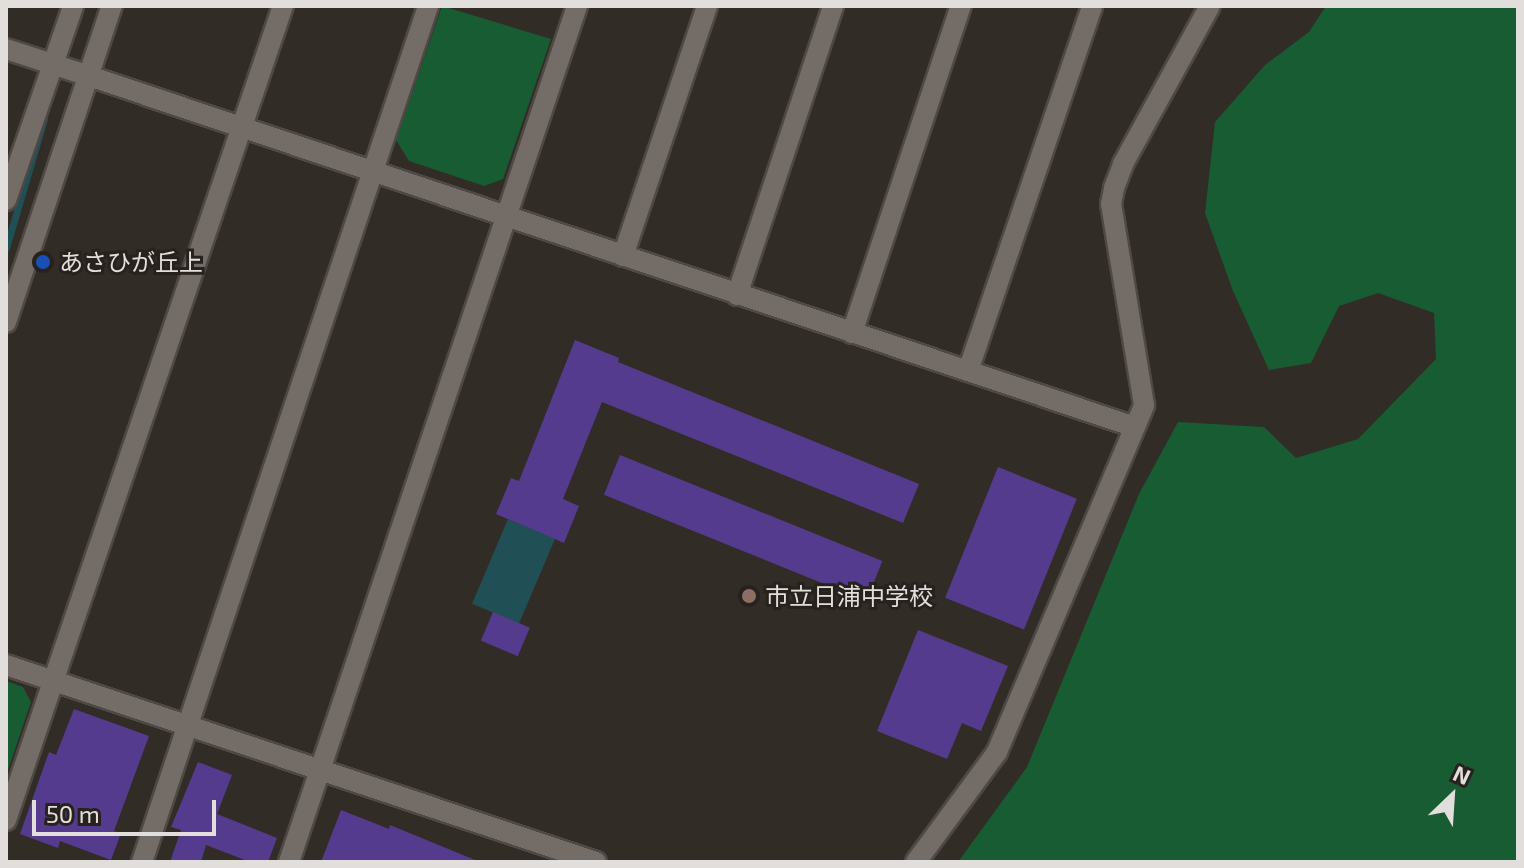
<!DOCTYPE html>
<meta charset="utf-8">
<style>
body{margin:0}
#map{position:relative;width:1524px;height:868px;overflow:hidden;background:#322c27;font-family:"Exo 2","Noto Sans JP",sans-serif}
div>[style]{position:absolute}
.green>*{inset:0;background:#175c32}
.water>*{inset:0;background:#204f55;transform-origin:0 0}
.stream>*{height:7px;margin:-3.5px;padding:0 3.5px;transform-origin:3.5px;border-radius:3.5px;background:#204f55}
.building>*{inset:0;background:#543b8d;transform-origin:0 0}
.roads{filter:drop-shadow(2px 0 #4e4945) drop-shadow(-2px 0 #4e4945) drop-shadow(0 2px #4e4945) drop-shadow(0 -2px #4e4945)}
.minor>*{height:20px;margin:-10px;padding:0 10px;transform-origin:10px;border-radius:10px;background:#736c67}
.tertiary>*{height:20px;margin:-10px;padding:0 10px;transform-origin:10px;border-radius:10px;background:#736c67}
.dots>*{width:22px;height:22px;translate:-50% -50%;box-sizing:border-box;border:4px solid #28221e;border-radius:50%}
span{translate:-50% -50%;white-space:nowrap;text-align:center;line-height:1.15;-webkit-text-stroke:6px #28221e;paint-order:stroke}
.poi-label{font-size:24px;color:#e2dedb}
.left{translate:0 -50%;text-align:left}
.frame{position:absolute;inset:0;border:8px solid #e2dedb;pointer-events:none}
.north{position:absolute;left:1412px;top:756px;width:80px;height:80px;-webkit-text-stroke:6px #28221e;paint-order:stroke;rotate:25deg;font-size:22px;font-weight:700;line-height:32px;text-align:center;color:#e2dedb}
.north::after{content:'';display:block;margin:auto;width:28px;height:36px;background:#e2dedb;clip-path:polygon(50% 0,100% 100%,50% 72%,0 100%)}
.scale{position:absolute;left:32px;top:800px;width:184px;height:36px;box-sizing:border-box;border:4px solid #e2dedb;border-top:0;padding-left:10px;font-size:24px;line-height:28px;white-space:nowrap;color:#e2dedb;-webkit-text-stroke:6px #28221e;paint-order:stroke}
</style>
<div id="map">
<div class="green">
<i style="clip-path:polygon(442px 6px,551px 39px,503px 179px,484px 186px,409px 161px,396px 140px)"></i>
<i style="clip-path:polygon(1326px 6px,1518px 6px,1518px 862px,958px 862px,1027px 767px,1139px 494px,1178px 422px,1264px 427px,1296px 458px,1358px 439px,1436px 359px,1434px 313px,1378px 293px,1339px 306px,1311px 363px,1269px 370px,1233px 291px,1205px 213px,1215px 122px,1265px 65px,1309px 32px)"></i>
<i style="clip-path:polygon(6px 681px,23px 687px,31px 702px,6px 776px)"></i>
</div>
<div class="water">
<i style="left:508px;top:519px;width:51px;height:92px;rotate:23deg"></i>
</div>
<div class="stream">
<i style="left:6px;top:248px;width:134px;rotate:-73.6deg"></i>
</div>
<div class="building">
<i style="clip-path:polygon(575px 340px,619px 358px,618px 362px,919px 484px,903px 523px,602px 402px,563px 499px,579px 506px,564px 543px,496px 514px,511px 478px,519px 481px)"></i>
<i style="left:620px;top:455px;width:283px;height:43px;rotate:22deg"></i>
<i style="left:998px;top:467px;width:85px;height:141px;rotate:22deg"></i>
<i style="left:493px;top:612px;width:40px;height:31px;rotate:23deg"></i>
<i style="clip-path:polygon(918px 630px,1008px 666px,981px 731px,962px 723px,947px 759px,877px 731px)"></i>
<i style="clip-path:polygon(74px 709px,149px 736px,114px 831px,121px 833px,111px 860px,60px 841px,58px 848px,20px 834px,49px 752px,56px 755px)"></i>
<i style="clip-path:polygon(198px 762px,232px 775px,217px 814px,277px 838px,268px 862px,250px 862px,206px 845px,201px 862px,170px 862px,181px 830px,171px 827px)"></i>
<i style="clip-path:polygon(341px 810px,389px 829px,390px 825px,480px 862px,321px 862px)"></i>
</div>
<div class="roads">
<div class="minor">
<i style="left:89px;top:76px;width:1103px;rotate:18.55deg"></i>
<i style="left:6px;top:200px;width:205px;rotate:-70.9deg"></i>
<i style="left:623px;top:256px;width:264px;rotate:-71.4deg"></i>
<i style="left:737px;top:295px;width:305px;rotate:-71.6deg"></i>
<i style="left:852px;top:333px;width:345px;rotate:-71.6deg"></i>
<i style="left:968px;top:371px;width:385px;rotate:-71.2deg"></i>
<i style="left:6px;top:665px;width:622px;rotate:18.46deg"></i>
<i style="left:6px;top:820px;width:860px;rotate:-71.21deg"></i>
<i style="left:142px;top:862px;width:903px;rotate:-71.52deg"></i>
<i style="left:289px;top:862px;width:903px;rotate:-71.4deg"></i>
<i style="left:916px;top:862px;width:137px;rotate:-53.6deg"></i>
<i style="left:997px;top:752px;width:377px;rotate:-67deg"></i>
<i style="left:1144px;top:405px;width:204px;rotate:-99.3deg"></i>
<i style="left:1111px;top:204px;width:16px;rotate:-79deg"></i>
<i style="left:1114px;top:188px;width:26px;rotate:-69deg"></i>
<i style="left:1123px;top:164px;width:180px;rotate:-61.2deg"></i>
</div>
<div class="tertiary">
<i style="left:6px;top:49px;width:87px;rotate:18deg"></i>
<i style="left:6px;top:322px;width:333px;rotate:-71.5deg"></i>
</div>
</div>
<div class="dots">
<i style="left:43px;top:262px;background:#1a4fb4"></i>
<i style="left:749px;top:596px;background:#8d6e63"></i>
</div>
<div class="poi-label">
<span class="left" style="left:59px;top:262px">あさひが丘上</span>
<span class="left" style="left:765px;top:596px">市立日浦中学校</span>
</div>
<div class="frame"></div>
<div class="north">N</div>
<div class="scale">50 m</div>
</div>
